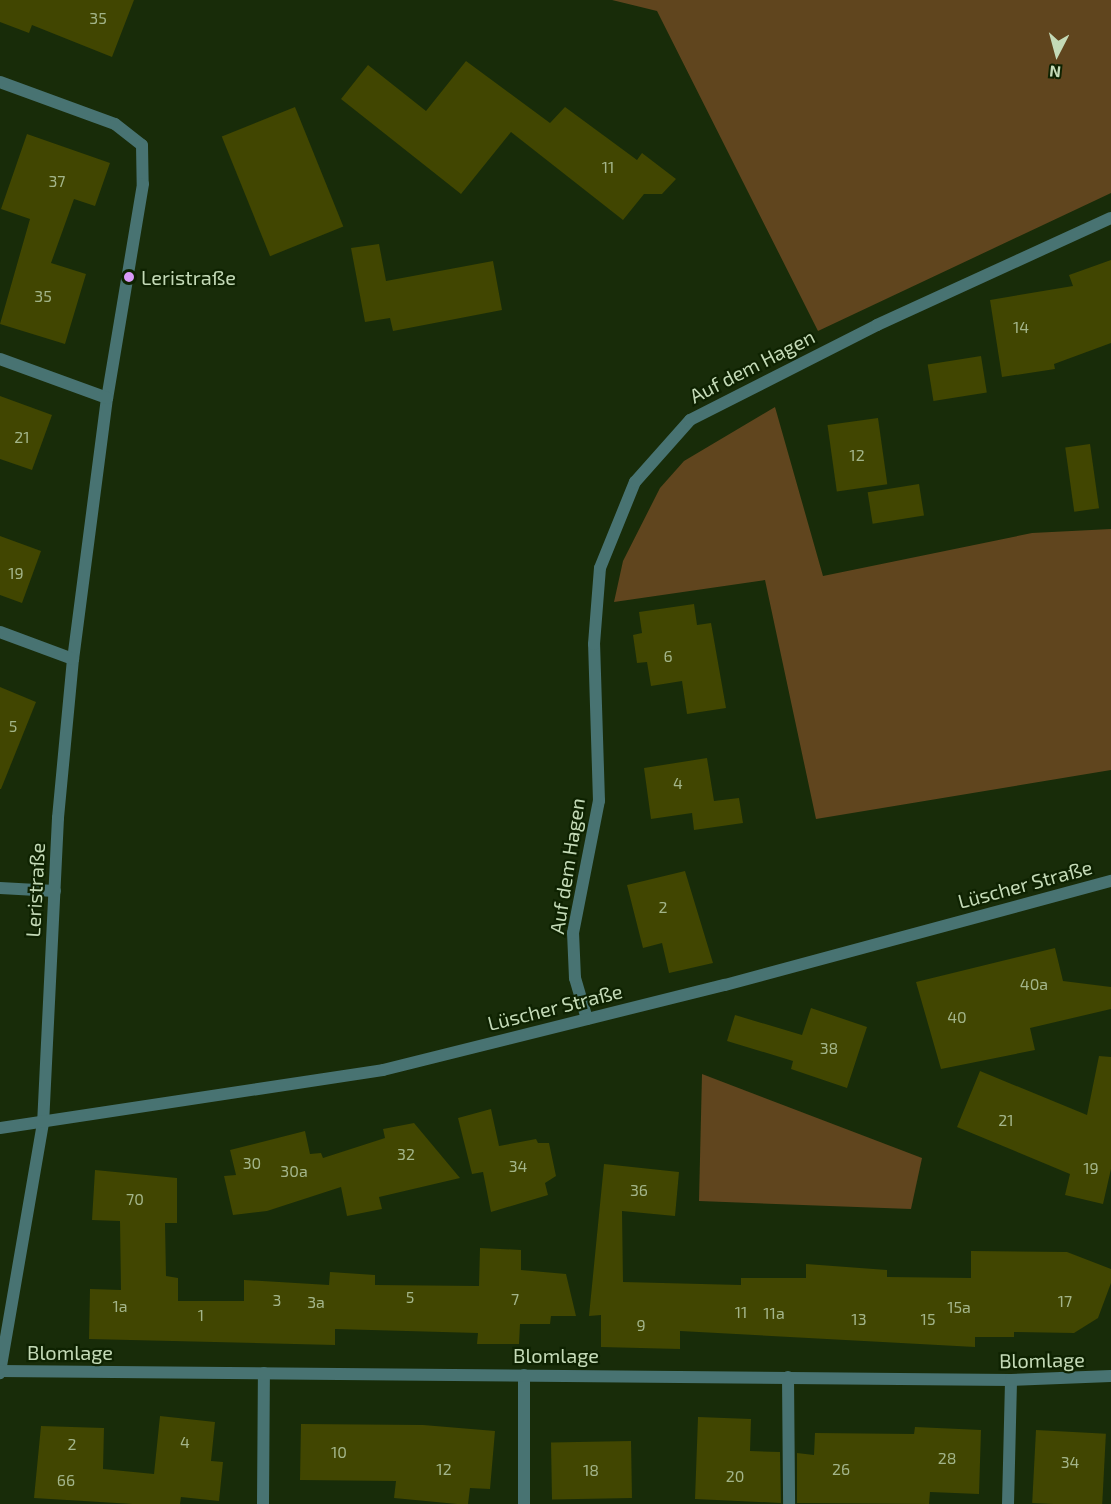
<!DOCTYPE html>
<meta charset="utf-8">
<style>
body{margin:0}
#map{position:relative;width:1111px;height:1504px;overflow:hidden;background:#182c09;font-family:"Exo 2",sans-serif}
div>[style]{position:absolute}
.green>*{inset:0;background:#60451e}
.building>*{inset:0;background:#414601;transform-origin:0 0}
.service>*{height:12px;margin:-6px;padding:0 6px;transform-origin:6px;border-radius:6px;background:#487372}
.minor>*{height:12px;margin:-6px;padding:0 6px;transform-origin:6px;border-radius:6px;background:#487372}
.tertiary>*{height:12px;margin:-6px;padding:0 6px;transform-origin:6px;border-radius:6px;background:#487372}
.dots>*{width:16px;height:16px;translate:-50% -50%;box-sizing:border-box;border:3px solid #0e2201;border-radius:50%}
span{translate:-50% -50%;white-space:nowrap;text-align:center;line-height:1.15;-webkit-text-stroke:4.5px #0e2201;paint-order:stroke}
.number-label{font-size:16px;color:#a3b58a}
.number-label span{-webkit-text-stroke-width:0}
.poi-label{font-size:20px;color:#c4dab7}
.left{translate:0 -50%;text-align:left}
.street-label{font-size:20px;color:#c4dab7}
.north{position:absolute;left:1027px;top:24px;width:60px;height:60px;-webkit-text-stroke:4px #0e2201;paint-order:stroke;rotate:186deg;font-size:16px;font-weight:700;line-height:24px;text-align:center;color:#c4dab7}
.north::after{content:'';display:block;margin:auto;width:21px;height:27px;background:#c4dab7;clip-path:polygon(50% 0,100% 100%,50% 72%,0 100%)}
</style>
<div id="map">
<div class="green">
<i style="clip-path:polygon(612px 0,1111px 0,1111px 193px,818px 331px,657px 11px)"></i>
<i style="clip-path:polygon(775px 407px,823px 576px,1032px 533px,1111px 529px,1111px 770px,816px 819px,765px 580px,614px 602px,623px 561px,660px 488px,684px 461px)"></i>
<i style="clip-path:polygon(702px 1074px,922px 1158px,911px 1209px,699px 1201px)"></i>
</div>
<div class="building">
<i style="clip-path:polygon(0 0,134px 0,112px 57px,32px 25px,29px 33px,0 22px)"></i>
<i style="clip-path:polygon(466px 61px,550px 123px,565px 107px,637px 160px,642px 153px,676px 179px,662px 194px,644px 194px,623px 220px,511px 132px,461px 194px,341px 99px,368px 65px,426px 111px)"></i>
<i style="left:295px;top:107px;width:129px;height:79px;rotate:68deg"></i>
<i style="clip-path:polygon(27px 134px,110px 163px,95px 206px,74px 199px,51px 263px,86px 274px,65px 344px,0 324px,30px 219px,1px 209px)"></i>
<i style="clip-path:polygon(379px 244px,386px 281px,493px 261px,502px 310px,393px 331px,390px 318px,365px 322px,351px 248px)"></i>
<i style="clip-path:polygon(1111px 260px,1111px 343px,1054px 364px,1055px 369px,1002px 377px,990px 300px,1073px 286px,1069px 275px)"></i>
<i style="left:981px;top:356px;width:37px;height:54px;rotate:81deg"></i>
<i style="clip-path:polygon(0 396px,52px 415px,32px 470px,0 459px)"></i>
<i style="left:878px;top:418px;width:67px;height:51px;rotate:82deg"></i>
<i style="left:1090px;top:444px;width:65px;height:25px;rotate:82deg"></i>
<i style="left:919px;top:484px;width:32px;height:52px;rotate:81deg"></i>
<i style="clip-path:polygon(0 536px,41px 551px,22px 603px,0 595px)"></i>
<i style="clip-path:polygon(694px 604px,697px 625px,711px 623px,726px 708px,687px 714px,682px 681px,651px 686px,647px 662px,637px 663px,633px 635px,642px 633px,639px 612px)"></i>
<i style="clip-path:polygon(0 687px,36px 702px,1px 789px,0 789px)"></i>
<i style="clip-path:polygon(707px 758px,714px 801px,739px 798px,743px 823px,694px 830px,692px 813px,651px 819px,644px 768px)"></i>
<i style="clip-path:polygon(685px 871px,713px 963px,669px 973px,662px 943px,643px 948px,627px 885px)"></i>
<i style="clip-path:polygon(1055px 948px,1063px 981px,1111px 987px,1111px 1009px,1030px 1028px,1035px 1050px,941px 1069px,916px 982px)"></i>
<i style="clip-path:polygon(811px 1008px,867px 1027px,847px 1088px,791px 1069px,793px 1061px,727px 1041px,735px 1015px,802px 1035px)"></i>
<i style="clip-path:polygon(1099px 1056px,1111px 1057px,1111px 1169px,1103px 1204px,1065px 1195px,1070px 1174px,957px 1127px,980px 1071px,1087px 1115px)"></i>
<i style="clip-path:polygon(491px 1109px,499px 1146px,536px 1139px,538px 1143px,549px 1143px,556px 1176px,545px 1183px,548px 1195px,491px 1212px,483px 1172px,472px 1174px,458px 1118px)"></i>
<i style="clip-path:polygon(414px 1123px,460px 1178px,379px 1197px,382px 1209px,347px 1216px,341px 1187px,267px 1211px,233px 1215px,224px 1176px,236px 1175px,230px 1150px,305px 1131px,310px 1154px,321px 1153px,323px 1158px,385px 1138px,383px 1129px)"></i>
<i style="clip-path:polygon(604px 1164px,679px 1172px,675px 1216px,622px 1211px,623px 1282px,741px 1285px,741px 1278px,806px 1278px,806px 1264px,887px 1270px,887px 1277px,971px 1278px,971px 1251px,1067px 1252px,1111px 1269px,1111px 1283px,1098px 1318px,1074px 1333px,1014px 1332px,1014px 1337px,975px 1337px,975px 1347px,680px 1331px,680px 1349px,601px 1347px,601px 1315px,589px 1316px)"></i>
<i style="clip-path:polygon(95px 1170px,177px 1178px,177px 1223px,165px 1223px,166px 1276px,178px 1278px,178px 1301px,244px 1301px,244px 1280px,329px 1285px,330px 1272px,375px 1275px,375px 1285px,479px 1286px,480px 1248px,521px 1250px,521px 1270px,566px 1274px,576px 1316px,551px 1316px,550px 1324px,520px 1324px,519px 1344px,477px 1344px,478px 1333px,335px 1329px,335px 1345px,89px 1339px,90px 1289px,121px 1290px,120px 1221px,92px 1220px)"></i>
<i style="clip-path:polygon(160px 1416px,215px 1422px,211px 1461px,223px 1462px,219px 1501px,181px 1497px,180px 1504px,133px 1504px,34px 1498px,41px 1426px,104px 1428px,103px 1469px,154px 1474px)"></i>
<i style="clip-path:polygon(698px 1417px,751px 1419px,750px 1451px,780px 1452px,781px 1503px,695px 1499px)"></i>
<i style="clip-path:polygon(301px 1424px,423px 1425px,495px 1431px,490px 1489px,470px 1488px,468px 1504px,457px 1504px,394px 1498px,396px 1481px,300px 1480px)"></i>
<i style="clip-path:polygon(915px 1427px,981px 1430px,979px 1494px,930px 1492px,929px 1504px,797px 1503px,797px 1453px,814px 1455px,815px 1433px,914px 1434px)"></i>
<i style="left:1036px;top:1430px;width:70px;height:73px;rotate:3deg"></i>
<i style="left:631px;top:1441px;width:57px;height:80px;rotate:89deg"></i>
</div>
<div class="service">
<i style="left:0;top:888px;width:55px;rotate:3.1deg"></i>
<i style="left:788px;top:1377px;width:127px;rotate:89.5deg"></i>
<i style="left:263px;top:1504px;width:131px;rotate:-89.6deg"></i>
<i style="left:524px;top:1504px;width:129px;rotate:-90deg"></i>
<i style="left:1008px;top:1504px;width:124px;rotate:-88.6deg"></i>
</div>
<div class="minor">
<i style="left:0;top:82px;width:122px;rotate:20.1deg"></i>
<i style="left:115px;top:124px;width:34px;rotate:38deg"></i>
<i style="left:142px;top:145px;width:39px;rotate:89deg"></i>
<i style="left:143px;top:184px;width:217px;rotate:99.5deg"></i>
<i style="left:107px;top:398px;width:263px;rotate:97.4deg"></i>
<i style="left:73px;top:659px;width:160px;rotate:95.4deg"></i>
<i style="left:58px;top:818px;width:305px;rotate:92.8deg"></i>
<i style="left:43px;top:1123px;width:254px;rotate:99.8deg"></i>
<i style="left:0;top:359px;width:114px;rotate:20deg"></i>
<i style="left:0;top:632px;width:78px;rotate:20.3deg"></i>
<i style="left:587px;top:1019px;width:43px;rotate:-106.3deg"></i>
<i style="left:575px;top:978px;width:45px;rotate:-92.5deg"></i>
<i style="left:573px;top:933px;width:135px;rotate:-78.9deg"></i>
<i style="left:599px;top:801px;width:157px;rotate:-91.8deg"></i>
<i style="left:594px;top:644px;width:76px;rotate:-85.5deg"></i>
<i style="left:600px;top:568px;width:93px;rotate:-67.9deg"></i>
<i style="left:635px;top:482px;width:83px;rotate:-48.4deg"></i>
<i style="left:690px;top:420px;width:210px;rotate:-26.9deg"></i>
<i style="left:877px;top:325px;width:257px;rotate:-24.6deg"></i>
<i style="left:0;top:1371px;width:1011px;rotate:0.51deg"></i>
<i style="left:1011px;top:1380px;width:100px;rotate:-2.3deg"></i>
</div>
<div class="tertiary">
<i style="left:0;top:1128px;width:387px;rotate:-8.6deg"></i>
<i style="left:383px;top:1070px;width:352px;rotate:-14deg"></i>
<i style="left:725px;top:985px;width:400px;rotate:-15.1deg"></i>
</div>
<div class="dots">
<i style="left:129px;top:277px;background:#d99af7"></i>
</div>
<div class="number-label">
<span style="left:98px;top:18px">35</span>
<span style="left:608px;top:167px">11</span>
<span style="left:57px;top:181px">37</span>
<span style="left:43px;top:296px">35</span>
<span style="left:1021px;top:327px">14</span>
<span style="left:22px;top:437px">21</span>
<span style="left:857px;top:455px">12</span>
<span style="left:16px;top:573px">19</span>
<span style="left:668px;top:656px">6</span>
<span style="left:13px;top:726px">5</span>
<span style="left:678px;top:783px">4</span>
<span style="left:663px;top:907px">2</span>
<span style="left:1034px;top:984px">40a</span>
<span style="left:957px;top:1017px">40</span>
<span style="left:829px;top:1048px">38</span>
<span style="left:1006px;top:1120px">21</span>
<span style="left:406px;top:1154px">32</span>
<span style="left:252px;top:1163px">30</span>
<span style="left:518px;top:1166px">34</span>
<span style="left:1091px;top:1168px">19</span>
<span style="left:294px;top:1171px">30a</span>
<span style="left:639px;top:1190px">36</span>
<span style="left:135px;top:1199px">70</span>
<span style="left:410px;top:1297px">5</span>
<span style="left:515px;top:1299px">7</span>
<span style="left:277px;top:1300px">3</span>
<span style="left:1065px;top:1301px">17</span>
<span style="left:316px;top:1302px">3a</span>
<span style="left:120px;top:1306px">1a</span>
<span style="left:959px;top:1307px">15a</span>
<span style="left:741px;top:1312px">11</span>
<span style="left:774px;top:1313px">11a</span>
<span style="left:201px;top:1315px">1</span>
<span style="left:859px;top:1319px">13</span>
<span style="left:928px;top:1319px">15</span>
<span style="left:641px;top:1325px">9</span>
<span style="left:185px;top:1442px">4</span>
<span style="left:72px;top:1444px">2</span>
<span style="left:339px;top:1452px">10</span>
<span style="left:947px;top:1458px">28</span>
<span style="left:1070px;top:1462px">34</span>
<span style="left:444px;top:1469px">12</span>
<span style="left:841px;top:1469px">26</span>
<span style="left:591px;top:1470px">18</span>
<span style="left:735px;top:1476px">20</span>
<span style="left:66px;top:1480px">66</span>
</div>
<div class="poi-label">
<span class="left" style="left:141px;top:277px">Leristraße</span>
</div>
<div class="street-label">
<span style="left:752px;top:366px;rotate:-27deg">Auf dem Hagen</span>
<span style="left:567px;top:866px;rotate:-81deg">Auf dem Hagen</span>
<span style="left:1025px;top:884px;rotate:-15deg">Lüscher Straße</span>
<span style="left:35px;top:890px;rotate:-87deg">Leristraße</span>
<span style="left:555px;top:1007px;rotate:-14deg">Lüscher Straße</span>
<span style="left:70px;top:1352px">Blomlage</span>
<span style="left:556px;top:1355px">Blomlage</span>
<span style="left:1042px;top:1360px;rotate:-1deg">Blomlage</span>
</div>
<div class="north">N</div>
</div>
